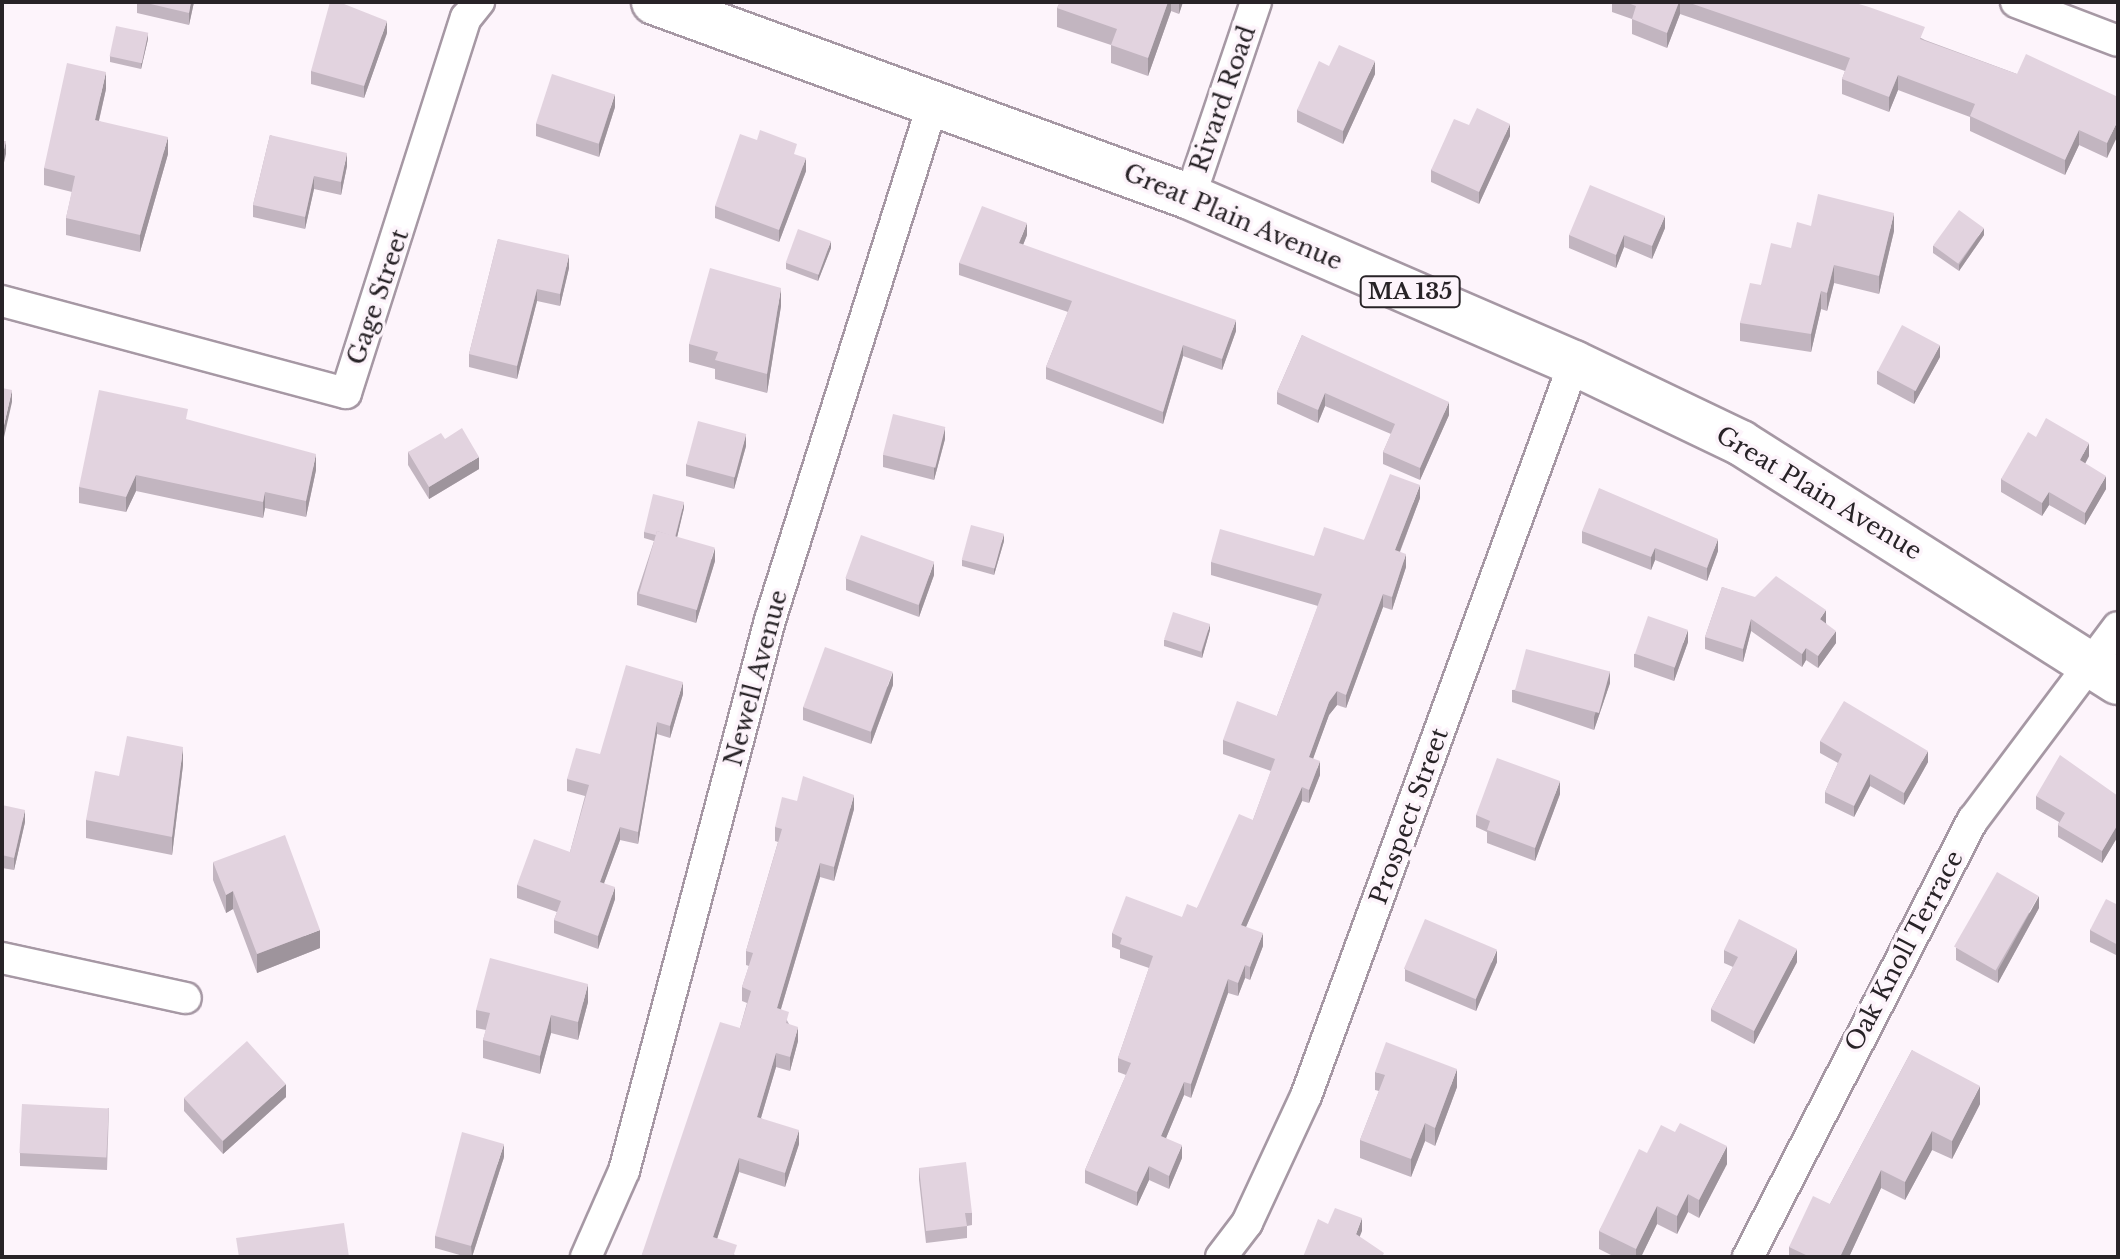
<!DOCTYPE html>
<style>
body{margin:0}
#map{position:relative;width:2120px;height:1259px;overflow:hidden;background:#fdf4fb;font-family:"Libre Baskerville",serif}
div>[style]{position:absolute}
.roads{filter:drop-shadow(2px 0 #a698a4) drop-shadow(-2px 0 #a698a4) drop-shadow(0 2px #a698a4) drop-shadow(0 -2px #a698a4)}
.minor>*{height:30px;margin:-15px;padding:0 15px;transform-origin:15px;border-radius:15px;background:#fff}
.primary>*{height:44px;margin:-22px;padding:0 22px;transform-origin:22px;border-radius:22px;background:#fff}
.wall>*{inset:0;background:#c2b5c0}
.shaded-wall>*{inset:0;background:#9e949c}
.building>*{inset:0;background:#e2d3df;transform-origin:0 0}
span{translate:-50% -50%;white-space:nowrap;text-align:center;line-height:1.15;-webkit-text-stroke:7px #fdf4fb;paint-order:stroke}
.shield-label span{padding:2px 6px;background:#fdf4fb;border:2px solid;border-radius:6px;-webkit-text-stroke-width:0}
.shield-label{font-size:22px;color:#282327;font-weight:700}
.street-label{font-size:24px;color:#282327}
.frame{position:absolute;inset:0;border:4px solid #282327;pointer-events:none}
</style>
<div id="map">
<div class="roads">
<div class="minor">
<i style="left:2016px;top:2px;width:109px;rotate:20.9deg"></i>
<i style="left:1190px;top:197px;width:206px;rotate:-71.3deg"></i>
<i style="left:2px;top:301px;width:356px;rotate:15deg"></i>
<i style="left:346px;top:393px;width:394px;rotate:-72.3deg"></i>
<i style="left:466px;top:18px;width:21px;rotate:-51deg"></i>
<i style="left:2px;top:958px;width:188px;rotate:12.3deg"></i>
<i style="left:586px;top:1257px;width:94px;rotate:-66.2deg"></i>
<i style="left:624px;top:1171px;width:570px;rotate:-75.16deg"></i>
<i style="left:770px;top:620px;width:545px;rotate:-72.5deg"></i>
<i style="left:1221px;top:1257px;width:43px;rotate:-52.6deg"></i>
<i style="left:1247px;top:1223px;width:140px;rotate:-65.1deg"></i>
<i style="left:1306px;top:1096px;width:780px;rotate:-69.92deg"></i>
<i style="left:1748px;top:1257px;width:492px;rotate:-62.8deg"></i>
<i style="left:1973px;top:820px;width:241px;rotate:-53.1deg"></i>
</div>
<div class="primary">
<i style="left:654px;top:2px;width:570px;rotate:19.99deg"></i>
<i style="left:1190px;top:197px;width:418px;rotate:23.4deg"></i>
<i style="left:1574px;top:363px;width:185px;rotate:25.6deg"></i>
<i style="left:1741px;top:443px;width:446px;rotate:32.4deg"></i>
</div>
</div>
<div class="wall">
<i style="clip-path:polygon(137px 2px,194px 2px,189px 25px,137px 13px)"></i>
<i style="clip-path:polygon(1060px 2px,1183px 2px,1179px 14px,1171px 11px,1148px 76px,1111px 63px,1111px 45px,1057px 27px,1057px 8px)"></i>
<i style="clip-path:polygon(1612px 2px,1852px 2px,1925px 40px,2017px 74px,2118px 97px,2107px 158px,2079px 145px,2065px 175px,1970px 131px,1970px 117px,1898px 90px,1889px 112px,1842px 94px,1842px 79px,1845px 71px,1680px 14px,1667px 48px,1632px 34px,1632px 19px,1612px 12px)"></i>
<i style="clip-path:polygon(387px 33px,364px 98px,311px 84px,311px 71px)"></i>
<i style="clip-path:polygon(148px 39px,141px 69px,110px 62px,110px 56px)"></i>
<i style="clip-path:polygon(1329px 66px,1375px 74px,1343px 144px,1297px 122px,1297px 110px)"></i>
<i style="clip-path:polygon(106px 89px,99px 121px,168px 154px,140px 252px,66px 235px,66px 218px,72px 192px,44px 185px,44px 168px)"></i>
<i style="clip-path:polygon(615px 107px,599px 157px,536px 136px,536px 123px)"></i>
<i style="clip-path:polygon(1469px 125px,1510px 136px,1479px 204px,1431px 182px,1431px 170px)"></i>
<i style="clip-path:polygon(270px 135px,347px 166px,341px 195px,314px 189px,305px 229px,253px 217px,253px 205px)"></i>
<i style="clip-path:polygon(797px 156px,806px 171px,779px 242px,715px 218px,715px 206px)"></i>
<i style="clip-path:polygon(1811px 226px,1894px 231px,1879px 294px,1834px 283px,1827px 311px,1821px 309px,1811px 352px,1740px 341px,1740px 323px,1761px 285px)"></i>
<i style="clip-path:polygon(1665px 228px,1652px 259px,1624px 247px,1616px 268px,1569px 248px,1569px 235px)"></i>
<i style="clip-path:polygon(1027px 235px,1023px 245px,1236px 331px,1222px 370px,1183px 356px,1163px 424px,1046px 379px,1046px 367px,1068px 312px,959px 275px,959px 263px)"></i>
<i style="clip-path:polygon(1984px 235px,1959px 271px,1933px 253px,1933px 246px)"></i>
<i style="clip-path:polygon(498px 239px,569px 268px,560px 306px,537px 301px,517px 379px,469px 367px,469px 354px)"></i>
<i style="clip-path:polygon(831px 248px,818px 281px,786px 269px,786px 263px)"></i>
<i style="clip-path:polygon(781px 306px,767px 393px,715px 379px,715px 369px,689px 362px,689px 344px)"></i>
<i style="clip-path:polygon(1302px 335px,1449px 415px,1420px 480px,1383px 464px,1383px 452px,1391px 434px,1325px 406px,1318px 423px,1277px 404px,1277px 392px)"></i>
<i style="clip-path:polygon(1940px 357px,1914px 404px,1877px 384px,1877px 371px)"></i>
<i style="clip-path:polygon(188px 420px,316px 470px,306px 517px,265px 508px,263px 518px,136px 491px,126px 512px,79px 503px,79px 487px)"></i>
<i style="clip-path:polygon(2036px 437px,2089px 456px,2085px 464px,2106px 489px,2085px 525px,2049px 505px,2042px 516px,2001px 492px,2001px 479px)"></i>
<i style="clip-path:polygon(445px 439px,479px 469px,429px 499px,408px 465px,408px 452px)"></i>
<i style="clip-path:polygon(945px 439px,934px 480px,883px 467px,883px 455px)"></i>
<i style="clip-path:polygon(746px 446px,734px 489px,686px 476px,686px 464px)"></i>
<i style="clip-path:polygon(1420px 498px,1400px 552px,1406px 567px,1392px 610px,1383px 607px,1346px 708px,1337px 705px,1329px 715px,1313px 758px,1320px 775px,1309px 803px,1302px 801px,1246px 927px,1263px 946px,1250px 980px,1245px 978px,1238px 996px,1228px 993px,1191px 1098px,1184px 1095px,1166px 1138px,1182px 1158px,1169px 1189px,1149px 1180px,1137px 1206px,1085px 1183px,1085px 1170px,1126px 1075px,1118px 1072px,1118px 1058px,1149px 968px,1120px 958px,1120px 950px,1112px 947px,1112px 933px,1182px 917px,1197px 908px,1253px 820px,1271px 771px,1223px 754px,1223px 740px,1277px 716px,1318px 606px,1211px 575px,1211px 562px,1314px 556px,1364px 540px)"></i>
<i style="clip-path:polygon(684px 508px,677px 537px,715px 561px,696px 623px,637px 605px,637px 593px,654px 541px,644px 538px,644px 532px)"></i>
<i style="clip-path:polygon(1582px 531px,1718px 551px,1707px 581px,1655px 560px,1651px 570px,1582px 543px)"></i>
<i style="clip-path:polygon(1004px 541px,994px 575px,962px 566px,962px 560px)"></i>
<i style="clip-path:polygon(934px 575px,919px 617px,846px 590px,846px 578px)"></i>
<i style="clip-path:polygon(1722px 587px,1826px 623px,1836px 643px,1818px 668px,1806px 660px,1802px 667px,1751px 631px,1743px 662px,1705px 649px,1705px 637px)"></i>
<i style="clip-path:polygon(1210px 630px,1202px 658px,1164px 646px,1164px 640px)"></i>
<i style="clip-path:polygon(1688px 642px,1674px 681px,1634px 667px,1634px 654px)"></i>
<i style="clip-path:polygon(1610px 683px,1594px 730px,1512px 702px,1512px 690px)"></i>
<i style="clip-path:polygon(893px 685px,871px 744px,803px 720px,803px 707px)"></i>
<i style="clip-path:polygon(683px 694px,670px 738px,657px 734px,638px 844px,620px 840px,604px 883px,615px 899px,598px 949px,554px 933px,554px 920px,557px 912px,517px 898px,517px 885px,570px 852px,585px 796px,567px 791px,567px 779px)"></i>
<i style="clip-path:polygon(1820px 741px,1928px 762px,1904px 805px,1870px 786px,1854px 817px,1825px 803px,1825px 792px,1838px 763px,1820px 753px)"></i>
<i style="clip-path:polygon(183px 765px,172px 855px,86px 838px,86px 820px,119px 776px)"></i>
<i style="clip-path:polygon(1560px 794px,1535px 861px,1487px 843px,1487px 832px,1476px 827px,1476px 815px)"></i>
<i style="clip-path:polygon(2036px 796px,2118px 796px,2118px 836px,2102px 863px,2058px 837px,2058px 825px,2059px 822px,2036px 809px)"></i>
<i style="clip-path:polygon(797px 801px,854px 809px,834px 881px,820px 877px,781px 1009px,798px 1041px,790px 1071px,776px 1067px,761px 1118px,799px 1144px,785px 1187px,739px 1172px,717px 1239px,737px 1257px,641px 1257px,740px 1028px,747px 1003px,742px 1001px,742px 987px,749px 966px,746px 965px,746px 951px,778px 842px,775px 841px,775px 827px)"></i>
<i style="clip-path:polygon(2px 805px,25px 822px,14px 870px,2px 868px)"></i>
<i style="clip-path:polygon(213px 862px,320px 948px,257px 973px,233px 909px,226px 913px,213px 880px)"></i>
<i style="clip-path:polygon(2118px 905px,2118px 956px,2090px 942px,2090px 930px)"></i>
<i style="clip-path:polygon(2039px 908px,1998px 983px,1956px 960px,1956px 948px)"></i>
<i style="clip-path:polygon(1724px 950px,1797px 962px,1754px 1044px,1711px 1021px,1711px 1009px,1733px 967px,1724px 963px)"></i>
<i style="clip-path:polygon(1497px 962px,1476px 1011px,1405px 981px,1405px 969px)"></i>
<i style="clip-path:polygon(588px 1002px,578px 1040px,551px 1033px,540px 1074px,483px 1058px,483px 1040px,486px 1030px,476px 1028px,476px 1010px)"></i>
<i style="clip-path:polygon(1912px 1050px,1980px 1104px,1952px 1159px,1932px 1150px,1905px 1200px,1881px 1188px,1849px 1257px,1789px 1257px,1789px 1247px,1830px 1204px)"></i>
<i style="clip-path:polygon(1375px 1072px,1457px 1087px,1435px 1146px,1425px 1141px,1411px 1177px,1360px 1158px,1360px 1140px,1379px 1091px,1375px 1090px)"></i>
<i style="clip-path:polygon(286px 1097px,223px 1154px,184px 1111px,184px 1098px)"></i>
<i style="clip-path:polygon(109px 1108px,107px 1170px,20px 1166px,20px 1153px)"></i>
<i style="clip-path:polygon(1647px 1153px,1727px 1164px,1699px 1218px,1688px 1212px,1677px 1234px,1657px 1224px,1641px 1257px,1615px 1257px,1599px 1249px,1599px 1231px)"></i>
<i style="clip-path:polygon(504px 1157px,472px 1257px,467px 1257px,435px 1248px,435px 1236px)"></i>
<i style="clip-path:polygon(919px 1168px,972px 1213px,972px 1225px,967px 1226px,967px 1238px,926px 1243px,919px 1180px)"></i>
</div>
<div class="shaded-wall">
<i style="clip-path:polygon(191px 2px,194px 2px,189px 25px,189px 13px)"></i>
<i style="clip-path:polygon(1168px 2px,1171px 2px,1171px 11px,1148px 76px,1148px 58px)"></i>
<i style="clip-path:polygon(1179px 2px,1183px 2px,1179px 14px)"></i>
<i style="clip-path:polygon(1679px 2px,1680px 2px,1680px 14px,1667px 48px,1667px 33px)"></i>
<i style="clip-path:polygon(387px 21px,387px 33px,364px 98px,364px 86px)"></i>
<i style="clip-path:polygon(148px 33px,148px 39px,141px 69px,141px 63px)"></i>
<i style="clip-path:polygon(1375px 61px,1375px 74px,1343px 144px,1343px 131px)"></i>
<i style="clip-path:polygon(106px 72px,106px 89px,95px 137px,95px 120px)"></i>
<i style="clip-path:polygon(1898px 75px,1898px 90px,1889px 112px,1889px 97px)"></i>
<i style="clip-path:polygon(615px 94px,615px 107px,599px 157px,599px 144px)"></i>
<i style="clip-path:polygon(2118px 120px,2118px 135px,2107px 158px,2107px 143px)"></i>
<i style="clip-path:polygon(1510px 124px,1510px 136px,1479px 204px,1479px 192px)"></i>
<i style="clip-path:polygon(2079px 130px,2079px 145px,2065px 175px,2065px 160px)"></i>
<i style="clip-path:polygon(168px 137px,168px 154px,140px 252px,140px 235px)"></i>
<i style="clip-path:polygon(6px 141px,6px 154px,2px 171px,2px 158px)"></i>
<i style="clip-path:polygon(347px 153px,347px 166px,341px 195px,341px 182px)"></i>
<i style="clip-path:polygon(806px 158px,806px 171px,779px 242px,779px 230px)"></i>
<i style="clip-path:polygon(314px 176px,314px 189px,305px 229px,305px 217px)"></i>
<i style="clip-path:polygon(1894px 213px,1894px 231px,1879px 294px,1879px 276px)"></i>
<i style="clip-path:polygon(1665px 216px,1665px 228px,1652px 259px,1652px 246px)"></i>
<i style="clip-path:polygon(1027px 223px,1027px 235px,1019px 255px,1019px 243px)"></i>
<i style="clip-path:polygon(1984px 228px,1984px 235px,1959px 271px,1959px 265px)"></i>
<i style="clip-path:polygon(1624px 235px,1624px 247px,1616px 268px,1616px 255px)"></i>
<i style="clip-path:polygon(831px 241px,831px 248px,818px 281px,818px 275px)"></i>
<i style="clip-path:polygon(569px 255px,569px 268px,560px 306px,560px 294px)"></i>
<i style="clip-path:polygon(1834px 265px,1834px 283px,1827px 311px,1827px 293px)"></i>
<i style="clip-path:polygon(781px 288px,781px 306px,767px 393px,767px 374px)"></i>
<i style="clip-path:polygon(537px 289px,537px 301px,517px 379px,517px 366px)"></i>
<i style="clip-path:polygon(1821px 291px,1821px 309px,1811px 352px,1811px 334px)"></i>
<i style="clip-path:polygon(1236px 320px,1236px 331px,1222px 370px,1222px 359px)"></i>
<i style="clip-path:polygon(1183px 345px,1183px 356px,1163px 424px,1163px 412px)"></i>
<i style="clip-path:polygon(1940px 345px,1940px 357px,1914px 404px,1914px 392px)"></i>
<i style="clip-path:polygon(12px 390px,12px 402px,2px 446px,2px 434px)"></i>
<i style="clip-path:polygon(1325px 393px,1325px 406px,1318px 423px,1318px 410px)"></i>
<i style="clip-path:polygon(1449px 402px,1449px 415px,1420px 480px,1420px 468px)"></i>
<i style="clip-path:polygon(945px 427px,945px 439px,934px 480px,934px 467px)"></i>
<i style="clip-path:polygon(746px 434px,746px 446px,734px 489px,734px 477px)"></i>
<i style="clip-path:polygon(2089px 443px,2089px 456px,2080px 473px,2080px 460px)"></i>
<i style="clip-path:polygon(316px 454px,316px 470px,306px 517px,306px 501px)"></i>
<i style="clip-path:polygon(479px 457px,479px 469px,429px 499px,429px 487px)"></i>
<i style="clip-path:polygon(136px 475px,136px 491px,126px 512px,126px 497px)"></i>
<i style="clip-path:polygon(2106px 476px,2106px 489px,2085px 525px,2085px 513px)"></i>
<i style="clip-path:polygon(1420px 485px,1420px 498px,1395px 564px,1395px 550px)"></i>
<i style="clip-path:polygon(265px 492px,265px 508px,263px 518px,263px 502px)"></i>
<i style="clip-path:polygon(2049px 492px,2049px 505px,2042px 516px,2042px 503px)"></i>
<i style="clip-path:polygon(684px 502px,684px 508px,675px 546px,675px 539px)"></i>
<i style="clip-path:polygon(1004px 534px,1004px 541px,994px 575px,994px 568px)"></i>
<i style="clip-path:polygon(1718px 539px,1718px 551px,1707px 581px,1707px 568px)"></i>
<i style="clip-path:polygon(715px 548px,715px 561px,696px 623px,696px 611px)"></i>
<i style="clip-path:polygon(1655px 548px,1655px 560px,1651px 570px,1651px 557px)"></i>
<i style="clip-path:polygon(1406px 554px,1406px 567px,1392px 610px,1392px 597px)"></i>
<i style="clip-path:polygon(934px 562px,934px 575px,919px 617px,919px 605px)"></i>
<i style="clip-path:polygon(1383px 594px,1383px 607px,1346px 708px,1346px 695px)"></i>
<i style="clip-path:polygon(1826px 610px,1826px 623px,1820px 632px,1820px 619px)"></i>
<i style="clip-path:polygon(1751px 619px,1751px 631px,1743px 662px,1743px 649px)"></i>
<i style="clip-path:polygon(1210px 624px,1210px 630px,1202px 658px,1202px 651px)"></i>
<i style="clip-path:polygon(1688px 630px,1688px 642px,1674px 681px,1674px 669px)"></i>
<i style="clip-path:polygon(1836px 631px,1836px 643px,1818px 668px,1818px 656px)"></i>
<i style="clip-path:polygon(1806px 648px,1806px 660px,1802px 667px,1802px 654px)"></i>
<i style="clip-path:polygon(1610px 671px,1610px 683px,1594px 730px,1594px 717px)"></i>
<i style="clip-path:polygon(893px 672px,893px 685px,871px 744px,871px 732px)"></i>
<i style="clip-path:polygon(683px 682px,683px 694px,670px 738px,670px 726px)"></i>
<i style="clip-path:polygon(1337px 691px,1337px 705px,1329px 715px,1309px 770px,1309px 757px,1329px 702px)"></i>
<i style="clip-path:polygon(657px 722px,657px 734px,638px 844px,638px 832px)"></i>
<i style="clip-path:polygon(183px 747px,183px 765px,172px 855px,172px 837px)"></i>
<i style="clip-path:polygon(1928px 751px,1928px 762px,1904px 805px,1904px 793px)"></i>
<i style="clip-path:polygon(1320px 761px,1320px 775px,1309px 803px,1309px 790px)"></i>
<i style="clip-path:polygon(1870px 774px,1870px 786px,1854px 817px,1854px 806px)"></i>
<i style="clip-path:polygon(1560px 781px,1560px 794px,1535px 861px,1535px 848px)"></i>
<i style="clip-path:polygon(1302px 787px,1302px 801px,1241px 938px,1241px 925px)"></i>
<i style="clip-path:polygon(854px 795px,854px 809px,834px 881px,834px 867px)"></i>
<i style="clip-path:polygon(25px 810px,25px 822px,14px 870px,14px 858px)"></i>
<i style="clip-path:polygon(2118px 824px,2118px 836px,2102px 863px,2102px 851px)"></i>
<i style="clip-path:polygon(620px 827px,620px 840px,600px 894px,600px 882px)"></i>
<i style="clip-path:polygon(820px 863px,820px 877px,777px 1022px,777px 1008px)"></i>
<i style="clip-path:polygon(615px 887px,615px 899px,598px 949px,598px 936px)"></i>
<i style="clip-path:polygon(233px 891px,233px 909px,226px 913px,226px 895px)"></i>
<i style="clip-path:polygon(2039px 896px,2039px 908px,1998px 983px,1998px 970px)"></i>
<i style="clip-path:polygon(320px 930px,320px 948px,257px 973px,257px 954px)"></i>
<i style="clip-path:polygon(1263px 933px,1263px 946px,1250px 980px,1250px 967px)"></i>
<i style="clip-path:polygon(1797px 949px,1797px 962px,1754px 1044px,1754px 1031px)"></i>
<i style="clip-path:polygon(1497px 950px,1497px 962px,1476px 1011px,1476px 999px)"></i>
<i style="clip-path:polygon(1245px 965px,1245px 978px,1238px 996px,1238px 983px)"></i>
<i style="clip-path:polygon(1228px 979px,1228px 993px,1191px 1098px,1191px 1084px)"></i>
<i style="clip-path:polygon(588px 984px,588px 1002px,578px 1040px,578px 1022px)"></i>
<i style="clip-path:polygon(551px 1015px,551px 1033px,540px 1074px,540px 1056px)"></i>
<i style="clip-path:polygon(798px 1027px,798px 1041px,790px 1071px,790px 1057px)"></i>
<i style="clip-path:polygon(776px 1053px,776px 1067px,757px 1131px,757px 1117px)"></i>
<i style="clip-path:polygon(1457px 1069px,1457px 1087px,1435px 1146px,1435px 1128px)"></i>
<i style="clip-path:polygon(1184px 1082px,1184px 1095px,1161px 1150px,1161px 1136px)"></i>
<i style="clip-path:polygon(286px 1084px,286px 1097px,223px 1154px,223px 1141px)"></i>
<i style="clip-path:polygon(1980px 1086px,1980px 1104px,1952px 1159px,1952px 1141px)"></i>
<i style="clip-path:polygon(1425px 1123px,1425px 1141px,1411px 1177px,1411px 1159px)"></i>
<i style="clip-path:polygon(799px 1130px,799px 1144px,785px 1187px,785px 1173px)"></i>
<i style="clip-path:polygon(1932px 1131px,1932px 1150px,1905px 1200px,1905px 1182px)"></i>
<i style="clip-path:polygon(504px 1144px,504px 1157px,472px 1257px,471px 1246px)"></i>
<i style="clip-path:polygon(1182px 1145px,1182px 1158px,1169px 1189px,1169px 1176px)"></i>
<i style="clip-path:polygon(1727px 1146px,1727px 1164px,1699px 1218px,1699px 1200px)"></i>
<i style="clip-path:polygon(739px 1158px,739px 1172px,713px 1251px,713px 1237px)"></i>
<i style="clip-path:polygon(1149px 1166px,1149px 1180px,1137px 1206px,1137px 1192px)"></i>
<i style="clip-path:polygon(1881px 1170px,1881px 1188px,1849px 1257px,1840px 1257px)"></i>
<i style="clip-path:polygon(1688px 1194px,1688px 1212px,1677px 1234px,1677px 1216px)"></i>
<i style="clip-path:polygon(1657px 1206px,1657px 1224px,1641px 1257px,1636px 1257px,1636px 1249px)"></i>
<i style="clip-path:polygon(1362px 1218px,1362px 1231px,1356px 1246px,1356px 1234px)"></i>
</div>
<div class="building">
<i style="clip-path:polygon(142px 2px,191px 2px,189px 13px)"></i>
<i style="clip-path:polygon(330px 2px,339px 2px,387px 21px,364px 86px,311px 71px)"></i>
<i style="clip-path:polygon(1060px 2px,1168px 2px,1148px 58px,1111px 45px,1117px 29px,1057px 8px)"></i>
<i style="clip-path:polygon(1625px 2px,1679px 2px,1667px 33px,1632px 19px,1636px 6px)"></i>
<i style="clip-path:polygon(1687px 2px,1852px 2px,1869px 7px,1925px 27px,1920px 39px,2017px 74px,2026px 54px,2118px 97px,2118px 120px,2107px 143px,2079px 130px,2065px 160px,1970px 116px,1975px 104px,1898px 75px,1889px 97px,1842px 79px,1850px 58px)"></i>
<i style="left:116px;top:26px;width:33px;height:31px;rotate:12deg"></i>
<i style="clip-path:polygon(1339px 45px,1375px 61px,1343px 131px,1297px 110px,1319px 61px,1329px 66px)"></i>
<i style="clip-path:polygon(67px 63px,106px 72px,95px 120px,168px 137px,140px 235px,66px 218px,75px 176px,44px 168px)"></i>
<i style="left:552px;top:74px;width:66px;height:52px;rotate:18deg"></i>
<i style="clip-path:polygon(1477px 108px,1510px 124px,1479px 192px,1431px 170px,1454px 119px,1469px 125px)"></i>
<i style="clip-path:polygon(760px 130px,797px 144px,794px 154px,806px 158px,779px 230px,715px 206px,740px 134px,757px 140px)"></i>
<i style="clip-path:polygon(270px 135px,347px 153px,341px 182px,314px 176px,305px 217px,253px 205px)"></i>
<i style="clip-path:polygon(2px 141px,6px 141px,2px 158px)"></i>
<i style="clip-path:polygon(1590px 185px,1665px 216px,1652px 246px,1624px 235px,1616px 255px,1569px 235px)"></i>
<i style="clip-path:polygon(1818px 194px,1894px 213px,1879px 276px,1834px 265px,1827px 293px,1821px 291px,1811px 334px,1740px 323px,1750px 283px,1761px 285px,1771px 243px,1791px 248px,1797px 222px,1811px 226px)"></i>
<i style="clip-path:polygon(982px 206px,1027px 223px,1019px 243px,1236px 320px,1222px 359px,1183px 345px,1163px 412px,1046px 367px,1072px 301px,959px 263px)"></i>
<i style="left:1959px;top:210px;width:31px;height:44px;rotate:36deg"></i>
<i style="left:798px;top:229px;width:35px;height:36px;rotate:20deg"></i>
<i style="clip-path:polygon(498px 239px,569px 255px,560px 294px,537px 289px,517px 366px,469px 354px)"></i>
<i style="clip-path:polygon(710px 268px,781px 288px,767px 374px,715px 360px,718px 352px,689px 344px)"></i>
<i style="left:1902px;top:325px;width:43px;height:52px;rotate:28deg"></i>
<i style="clip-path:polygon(1302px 335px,1449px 402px,1420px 468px,1383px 452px,1395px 424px,1325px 393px,1318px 410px,1277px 392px)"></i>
<i style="clip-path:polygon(2px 388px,12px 390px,2px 434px)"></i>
<i style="clip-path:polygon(99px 390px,188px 409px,186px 419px,316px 454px,306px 501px,265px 492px,263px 502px,136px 475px,126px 497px,79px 487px)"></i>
<i style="left:893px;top:414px;width:54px;height:42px;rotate:14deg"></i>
<i style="clip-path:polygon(2046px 418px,2089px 443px,2080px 460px,2106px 476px,2085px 513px,2049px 492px,2042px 503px,2001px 479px,2028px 432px,2036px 437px)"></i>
<i style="left:698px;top:421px;width:50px;height:45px;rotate:15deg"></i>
<i style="clip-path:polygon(462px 428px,479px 457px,429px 487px,408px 452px,441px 433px,445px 439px)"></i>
<i style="clip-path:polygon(1390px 474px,1420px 485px,1395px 550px,1406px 554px,1392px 597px,1383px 594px,1346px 695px,1337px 691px,1329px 702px,1309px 757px,1320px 761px,1309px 790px,1302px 787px,1241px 925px,1263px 933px,1250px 967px,1245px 965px,1238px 983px,1228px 979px,1191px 1084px,1184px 1082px,1161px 1136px,1182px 1145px,1169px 1176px,1149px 1166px,1137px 1192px,1085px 1170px,1131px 1063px,1118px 1058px,1153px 956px,1120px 944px,1122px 938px,1112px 933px,1126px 896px,1182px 917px,1187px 904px,1197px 908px,1239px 814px,1253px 820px,1275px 759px,1223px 740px,1237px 701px,1277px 716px,1322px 594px,1211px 562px,1220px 529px,1314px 556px,1324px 527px,1364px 540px)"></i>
<i style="clip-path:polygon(1599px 488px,1718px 539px,1707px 568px,1655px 548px,1651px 557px,1582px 531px)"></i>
<i style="clip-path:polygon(653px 494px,684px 502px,675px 537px,657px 531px,656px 535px,644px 532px)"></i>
<i style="left:971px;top:525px;width:34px;height:36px;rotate:15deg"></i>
<i style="left:657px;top:531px;width:60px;height:65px;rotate:16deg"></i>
<i style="left:861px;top:535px;width:78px;height:46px;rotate:20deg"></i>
<i style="clip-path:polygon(1776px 576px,1826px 610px,1820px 619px,1836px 631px,1818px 656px,1806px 648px,1802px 654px,1751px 619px,1743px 649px,1705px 637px,1722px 587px,1755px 597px)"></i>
<i style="left:1173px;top:612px;width:39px;height:29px;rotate:18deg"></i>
<i style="left:1648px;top:616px;width:42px;height:40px;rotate:19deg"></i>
<i style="left:825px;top:647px;width:72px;height:64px;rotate:20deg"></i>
<i style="left:1526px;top:649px;width:87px;height:43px;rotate:15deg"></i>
<i style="clip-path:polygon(626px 665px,683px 682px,670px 726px,657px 722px,638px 832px,620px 827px,600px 882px,615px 887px,598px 936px,554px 920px,561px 901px,517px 885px,534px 839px,570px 852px,589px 785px,567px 779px,576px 748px,600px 754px)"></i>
<i style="clip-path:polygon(1844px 701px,1928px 751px,1904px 793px,1870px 774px,1854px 806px,1825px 792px,1842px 754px,1820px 741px)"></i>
<i style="clip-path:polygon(127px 736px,183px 747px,172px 837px,86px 820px,95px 771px,119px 776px)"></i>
<i style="clip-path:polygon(2060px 755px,2118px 796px,2118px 824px,2102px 851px,2058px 825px,2065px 813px,2036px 796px)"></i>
<i style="clip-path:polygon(1497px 758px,1560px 781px,1535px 848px,1487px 830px,1490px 821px,1476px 815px)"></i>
<i style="clip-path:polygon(803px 776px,854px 795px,834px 867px,820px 863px,777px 1008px,789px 1012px,786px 1023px,798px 1027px,790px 1057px,776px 1053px,757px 1117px,799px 1130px,785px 1173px,739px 1158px,713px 1237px,737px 1245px,733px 1257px,641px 1257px,720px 1022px,740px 1028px,751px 991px,742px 987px,753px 953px,746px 951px,782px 829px,775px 827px,782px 797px,797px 801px)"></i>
<i style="clip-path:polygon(2px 805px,25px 810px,14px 858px,2px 855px)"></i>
<i style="clip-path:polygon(285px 835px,320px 930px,257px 954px,233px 891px,226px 895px,213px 862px)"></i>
<i style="left:1997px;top:872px;width:48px;height:86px;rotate:30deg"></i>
<i style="clip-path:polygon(2106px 899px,2118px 905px,2118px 945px,2090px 930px)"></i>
<i style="left:1425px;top:919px;width:78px;height:54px;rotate:23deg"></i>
<i style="clip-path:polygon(1739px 919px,1797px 949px,1754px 1031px,1711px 1009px,1738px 957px,1724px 950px)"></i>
<i style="clip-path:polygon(490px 958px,588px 984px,578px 1022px,551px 1015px,540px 1056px,483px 1040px,490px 1013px,476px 1010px)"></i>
<i style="left:247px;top:1041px;width:58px;height:85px;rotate:48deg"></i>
<i style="clip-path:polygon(1386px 1042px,1457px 1069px,1435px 1128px,1425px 1123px,1411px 1159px,1360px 1140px,1385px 1075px,1375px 1072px)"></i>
<i style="clip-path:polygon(1912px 1050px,1980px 1086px,1952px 1141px,1932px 1131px,1905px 1182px,1881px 1170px,1840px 1257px,1808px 1257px,1808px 1256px,1789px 1247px,1813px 1196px,1830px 1204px)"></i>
<i style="left:22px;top:1104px;width:87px;height:49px;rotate:3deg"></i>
<i style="clip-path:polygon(1680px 1123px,1727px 1146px,1699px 1200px,1688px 1194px,1677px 1216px,1657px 1206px,1636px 1249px,1599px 1231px,1639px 1149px,1647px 1153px,1661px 1125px,1675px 1132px)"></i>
<i style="clip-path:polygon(462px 1132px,504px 1144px,471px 1246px,435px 1236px)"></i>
<i style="clip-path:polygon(966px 1162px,972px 1213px,965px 1213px,967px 1226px,926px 1231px,919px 1168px)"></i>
<i style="clip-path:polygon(1335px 1208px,1362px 1218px,1356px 1234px,1384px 1253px,1382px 1257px,1303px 1257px,1318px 1219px,1328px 1224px)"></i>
<i style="clip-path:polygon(344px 1223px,349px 1257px,239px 1257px,236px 1238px)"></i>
</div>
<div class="shield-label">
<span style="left:1410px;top:292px">MA 135</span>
</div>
<div class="street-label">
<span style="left:1223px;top:99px;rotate:-71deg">Rivard Road</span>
<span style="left:1233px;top:217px;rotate:23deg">Great Plain Avenue</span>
<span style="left:378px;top:297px;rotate:-71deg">Gage Street</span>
<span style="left:1819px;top:493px;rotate:31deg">Great Plain Avenue</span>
<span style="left:756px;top:678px;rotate:-75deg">Newell Avenue</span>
<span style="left:1409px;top:816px;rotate:-70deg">Prospect Street</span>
<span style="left:1904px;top:951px;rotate:-62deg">Oak Knoll Terrace</span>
</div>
<div class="frame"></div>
</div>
